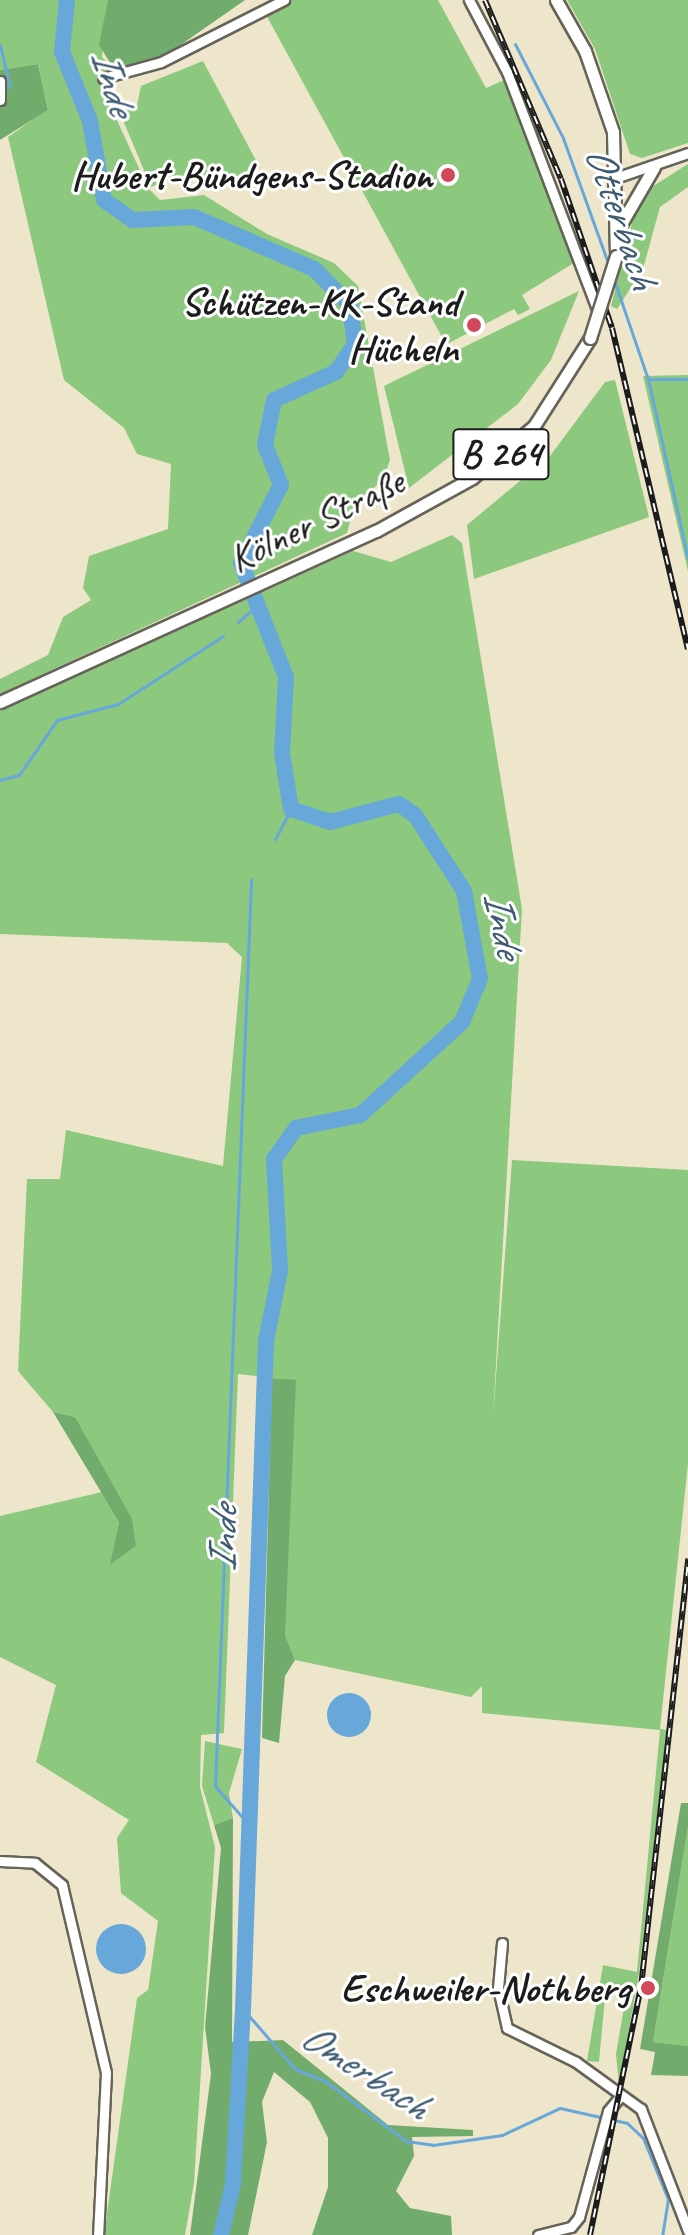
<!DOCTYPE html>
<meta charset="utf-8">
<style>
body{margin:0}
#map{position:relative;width:688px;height:2235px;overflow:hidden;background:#eee6cb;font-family:Caveat,sans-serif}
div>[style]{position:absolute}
.green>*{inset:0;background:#8cc87d}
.forest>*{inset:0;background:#71ac6c}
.water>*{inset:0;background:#67a7da}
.round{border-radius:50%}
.stream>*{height:3px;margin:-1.5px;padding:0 1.5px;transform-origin:1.5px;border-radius:1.5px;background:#67a7da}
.river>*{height:16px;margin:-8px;padding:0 8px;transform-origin:8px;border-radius:8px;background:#67a7da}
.roads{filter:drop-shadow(2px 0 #666359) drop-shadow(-2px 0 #666359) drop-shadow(0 2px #666359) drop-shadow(0 -2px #666359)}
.minor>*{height:9px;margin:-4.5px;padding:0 4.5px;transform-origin:4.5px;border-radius:4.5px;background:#fff}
.major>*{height:11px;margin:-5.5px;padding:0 5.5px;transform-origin:5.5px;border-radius:5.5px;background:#fff}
.rail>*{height:6px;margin-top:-3px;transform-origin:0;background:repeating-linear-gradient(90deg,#fff 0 9px,#1c1c1c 0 18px);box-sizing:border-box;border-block:2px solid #1c1c1c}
.bridges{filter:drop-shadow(2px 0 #666359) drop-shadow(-2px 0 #666359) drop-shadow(0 2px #666359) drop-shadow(0 -2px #666359)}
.major-bridge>*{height:11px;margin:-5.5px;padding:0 5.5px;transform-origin:5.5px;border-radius:5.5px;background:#fff}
.dots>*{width:22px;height:22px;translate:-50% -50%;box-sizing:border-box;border:4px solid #fff;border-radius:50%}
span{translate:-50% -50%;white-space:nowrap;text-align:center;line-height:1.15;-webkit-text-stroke:6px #fff;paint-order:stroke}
.shield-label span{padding:2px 6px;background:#fff;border:2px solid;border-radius:6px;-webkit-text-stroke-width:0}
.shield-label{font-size:38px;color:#1c1c1c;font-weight:700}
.poi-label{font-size:40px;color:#1c1c1c;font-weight:700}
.right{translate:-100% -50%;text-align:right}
.street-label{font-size:40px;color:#1c1c1c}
.water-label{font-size:42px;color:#3e5b71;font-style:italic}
</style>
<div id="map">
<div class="green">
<i style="clip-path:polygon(0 0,108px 0,102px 57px,114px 69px,111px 107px,148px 188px,160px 200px,204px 195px,267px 234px,334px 263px,358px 286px,390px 460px,383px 479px,353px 509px,347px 533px,0 694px,0 679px,48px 655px,63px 617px,91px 600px,83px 588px,89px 556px,168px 529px,171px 464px,137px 454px,124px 428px,64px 380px,8px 137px,48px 109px,38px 64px,0 70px)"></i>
<i style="clip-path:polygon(292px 0,438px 0,486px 88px,504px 80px,577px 261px,522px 295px,530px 309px,518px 315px,514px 309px,449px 343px,442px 337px,265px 13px)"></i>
<i style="clip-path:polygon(567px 0,688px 0,688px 143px,642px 158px,630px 154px,595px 49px)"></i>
<i style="clip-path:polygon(203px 61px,260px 168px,223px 183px,178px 175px,151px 187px,120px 113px,137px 105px,141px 86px)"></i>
<i style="clip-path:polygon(688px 164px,688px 187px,660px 207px,643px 269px,617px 309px,611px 306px,639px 195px)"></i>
<i style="clip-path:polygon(579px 291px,551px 360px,518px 404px,409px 488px,384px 386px)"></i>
<i style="clip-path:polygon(688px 375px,688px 571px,643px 376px)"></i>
<i style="clip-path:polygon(615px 380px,649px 517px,474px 579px,467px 525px,550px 456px,605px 382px)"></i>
<i style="clip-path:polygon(452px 535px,462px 543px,522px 909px,493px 1417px,512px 1160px,688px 1170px,688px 1464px,660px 1729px,667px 1730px,639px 1973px,619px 2085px,616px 2054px,627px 1990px,606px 1987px,599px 2062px,587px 2061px,603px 1965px,637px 1972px,660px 1730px,482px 1713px,482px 1686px,471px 1697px,295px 1660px,285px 1635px,283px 1379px,238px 1374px,224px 1733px,201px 1735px,200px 1787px,215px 1847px,194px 2183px,185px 2235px,104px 2235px,137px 1998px,148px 1990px,158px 1921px,121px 1893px,117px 1838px,129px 1820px,36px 1762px,56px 1685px,0 1657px,0 1516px,106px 1491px,119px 1522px,111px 1564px,136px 1546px,75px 1417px,53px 1412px,18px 1371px,27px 1179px,60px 1179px,66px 1130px,223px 1166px,242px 957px,227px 943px,0 934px,0 711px,353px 551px,391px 562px)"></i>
<i style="clip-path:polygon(205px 1741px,242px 1749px,229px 1793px,233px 1818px,214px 1825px,202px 1786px)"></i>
<i style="clip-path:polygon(688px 1827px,688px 2046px,653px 2042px)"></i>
</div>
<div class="forest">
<i style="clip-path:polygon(108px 0,245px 0,159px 60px,114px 69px,99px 45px)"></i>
<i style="clip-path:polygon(38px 64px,48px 110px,0 140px,0 70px)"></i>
<i style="clip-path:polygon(272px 1378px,296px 1380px,285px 1635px,295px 1660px,285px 1676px,279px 1743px,262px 1738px)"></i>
<i style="clip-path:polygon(53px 1412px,75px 1417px,132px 1519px,136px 1546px,110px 1565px,119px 1522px)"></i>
<i style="clip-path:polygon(681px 1803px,688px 1803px,688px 1827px,653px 2042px,688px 2046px,688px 2076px,651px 2075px,655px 2052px,640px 2049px)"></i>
<i style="clip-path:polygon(233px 1818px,232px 2042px,283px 2040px,388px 2125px,473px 2130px,473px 2136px,412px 2137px,414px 2156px,396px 2191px,410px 2208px,451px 2216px,452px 2235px,312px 2235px,328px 2187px,328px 2138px,310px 2102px,274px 2072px,262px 2102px,267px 2142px,248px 2235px,190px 2235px,211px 2074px,205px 2027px,221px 1848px,214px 1825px)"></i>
</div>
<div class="water">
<i class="round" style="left:327px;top:1693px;width:44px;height:44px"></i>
<i class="round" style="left:96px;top:1924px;width:50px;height:50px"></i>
</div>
<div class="stream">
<i style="left:515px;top:44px;width:106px;rotate:62.9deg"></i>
<i style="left:563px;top:138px;width:136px;rotate:70.2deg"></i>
<i style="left:0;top:45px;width:43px;rotate:76.6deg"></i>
<i style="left:613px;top:277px;width:108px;rotate:71.1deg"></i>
<i style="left:648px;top:379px;width:184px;rotate:77.5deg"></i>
<i style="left:648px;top:379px;width:40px"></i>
<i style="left:238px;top:622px;width:21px;rotate:-41deg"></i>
<i style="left:0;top:780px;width:20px;rotate:-15deg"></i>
<i style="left:19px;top:775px;width:67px;rotate:-55.4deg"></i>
<i style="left:57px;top:720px;width:63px;rotate:-14.7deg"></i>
<i style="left:118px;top:704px;width:125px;rotate:-32.9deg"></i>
<i style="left:275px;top:839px;width:34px;rotate:-62deg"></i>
<i style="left:251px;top:1827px;width:55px;rotate:-131.3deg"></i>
<i style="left:215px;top:1786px;width:907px;rotate:-87.72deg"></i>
<i style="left:243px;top:2009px;width:79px;rotate:49.1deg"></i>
<i style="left:295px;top:2069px;width:32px;rotate:22deg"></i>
<i style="left:325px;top:2081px;width:101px;rotate:36.5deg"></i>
<i style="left:406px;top:2141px;width:27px;rotate:8deg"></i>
<i style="left:433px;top:2145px;width:70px;rotate:-8.2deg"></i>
<i style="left:502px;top:2135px;width:64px;rotate:-25deg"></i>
<i style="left:560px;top:2108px;width:69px;rotate:12.6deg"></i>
<i style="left:627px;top:2123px;width:22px;rotate:43deg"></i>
<i style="left:643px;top:2138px;width:66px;rotate:67.7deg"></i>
<i style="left:668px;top:2199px;width:36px;rotate:99deg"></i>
</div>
<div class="river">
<i style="left:67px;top:0;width:52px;rotate:95.5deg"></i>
<i style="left:62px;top:52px;width:74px;rotate:67.9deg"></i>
<i style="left:90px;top:121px;width:80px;rotate:80deg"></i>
<i style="left:104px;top:200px;width:35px;rotate:35deg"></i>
<i style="left:133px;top:220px;width:61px;rotate:-2.8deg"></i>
<i style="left:194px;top:217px;width:131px;rotate:23.4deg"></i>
<i style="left:314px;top:269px;width:51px;rotate:45deg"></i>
<i style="left:350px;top:305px;width:39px;rotate:83deg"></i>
<i style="left:355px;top:344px;width:34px;rotate:124deg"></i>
<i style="left:336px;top:372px;width:68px;rotate:155.7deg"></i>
<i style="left:274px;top:400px;width:46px;rotate:101.3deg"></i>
<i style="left:265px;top:445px;width:43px;rotate:68.2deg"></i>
<i style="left:281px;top:485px;width:88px;rotate:117.1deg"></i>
<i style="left:241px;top:563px;width:123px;rotate:68.5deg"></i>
<i style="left:286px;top:677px;width:76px;rotate:93deg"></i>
<i style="left:282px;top:753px;width:57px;rotate:80.9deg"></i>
<i style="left:291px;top:809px;width:41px;rotate:18.4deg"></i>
<i style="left:330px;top:822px;width:71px;rotate:-14.6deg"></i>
<i style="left:399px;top:804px;width:19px;rotate:35deg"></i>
<i style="left:415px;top:815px;width:90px;rotate:57.2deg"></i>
<i style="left:464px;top:891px;width:89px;rotate:79.7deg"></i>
<i style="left:480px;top:979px;width:47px;rotate:112.7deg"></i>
<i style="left:462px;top:1022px;width:138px;rotate:137.6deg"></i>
<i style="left:360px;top:1115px;width:65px;rotate:168.5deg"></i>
<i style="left:296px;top:1128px;width:38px;rotate:125deg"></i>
<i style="left:274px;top:1159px;width:112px;rotate:86.9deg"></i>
<i style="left:280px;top:1271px;width:71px;rotate:101.3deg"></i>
<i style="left:266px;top:1341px;width:668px;rotate:91.97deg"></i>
<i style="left:243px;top:2009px;width:175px;rotate:93.3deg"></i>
<i style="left:233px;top:2184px;width:52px;rotate:103.2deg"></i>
</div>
<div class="roads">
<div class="minor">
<i style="left:469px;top:0;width:81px;rotate:62.2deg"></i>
<i style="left:507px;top:72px;width:256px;rotate:69.2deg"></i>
<i style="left:103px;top:78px;width:60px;rotate:-15.4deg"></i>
<i style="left:161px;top:62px;width:138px;rotate:-26.8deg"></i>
<i style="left:0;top:81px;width:19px;rotate:90deg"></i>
<i style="left:618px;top:177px;width:74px;rotate:-18.9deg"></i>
<i style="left:0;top:1861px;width:35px;rotate:3deg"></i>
<i style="left:35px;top:1863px;width:35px;rotate:39deg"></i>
<i style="left:62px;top:1885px;width:193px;rotate:76.8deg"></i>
<i style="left:106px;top:2073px;width:162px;rotate:92.8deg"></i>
<i style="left:502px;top:1943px;width:45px;rotate:95.1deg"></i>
<i style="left:498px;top:1988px;width:41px;rotate:77.3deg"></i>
<i style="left:507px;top:2028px;width:77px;rotate:26.2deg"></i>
<i style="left:576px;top:2062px;width:80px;rotate:35.9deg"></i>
<i style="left:641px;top:2109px;width:131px;rotate:68.9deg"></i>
<i style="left:538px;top:2235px;width:34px;rotate:-14deg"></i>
<i style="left:571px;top:2227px;width:13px;rotate:-51deg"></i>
<i style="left:579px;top:2217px;width:110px;rotate:-74.7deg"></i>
<i style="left:608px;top:2111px;width:17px;rotate:-50deg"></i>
</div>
<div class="major">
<i style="left:556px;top:0;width:59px;rotate:60.4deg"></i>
<i style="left:585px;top:51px;width:86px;rotate:70.9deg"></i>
<i style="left:613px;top:132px;width:124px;rotate:88.6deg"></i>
<i style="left:621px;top:224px;width:66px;rotate:-59.9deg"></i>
<i style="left:0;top:702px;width:413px;rotate:-24.5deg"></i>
<i style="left:376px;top:531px;width:110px;rotate:-28.9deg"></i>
<i style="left:472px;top:478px;width:81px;rotate:-40deg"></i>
<i style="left:534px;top:426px;width:104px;rotate:-57.5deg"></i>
</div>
</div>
<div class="rail">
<i style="left:485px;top:0;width:194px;rotate:67deg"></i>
<i style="left:561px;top:179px;width:157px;rotate:71.1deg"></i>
<i style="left:612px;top:328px;width:330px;rotate:76.7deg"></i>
<i style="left:590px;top:2235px;width:253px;rotate:-78.4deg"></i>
<i style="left:641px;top:1987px;width:431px;rotate:-83.7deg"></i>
</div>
<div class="bridges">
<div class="major-bridge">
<i style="left:590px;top:338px;width:86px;rotate:-72.4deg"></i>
</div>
</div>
<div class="dots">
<i style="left:448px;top:175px;background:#d1495b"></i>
<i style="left:474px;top:325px;background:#d1495b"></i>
<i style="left:648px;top:1988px;background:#d1495b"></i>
</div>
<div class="shield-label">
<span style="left:501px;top:454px">B 264</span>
</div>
<div class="poi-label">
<span class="right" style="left:432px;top:175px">Hubert-Bündgens-Stadion</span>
<span class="right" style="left:458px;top:325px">Schützen-KK-Stand<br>Hücheln</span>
<span class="right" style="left:630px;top:1988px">Eschweiler-Nothberg</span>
</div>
<div class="street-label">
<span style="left:316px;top:520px;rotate:-26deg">Kölner Straße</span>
</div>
<div class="water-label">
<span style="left:113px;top:82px;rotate:73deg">Inde</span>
<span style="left:621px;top:217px;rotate:71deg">Otterbach</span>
<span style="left:503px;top:924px;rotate:78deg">Inde</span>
<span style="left:223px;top:1539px;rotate:-88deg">Inde</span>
<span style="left:365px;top:2071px;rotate:33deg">Omerbach</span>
</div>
</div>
